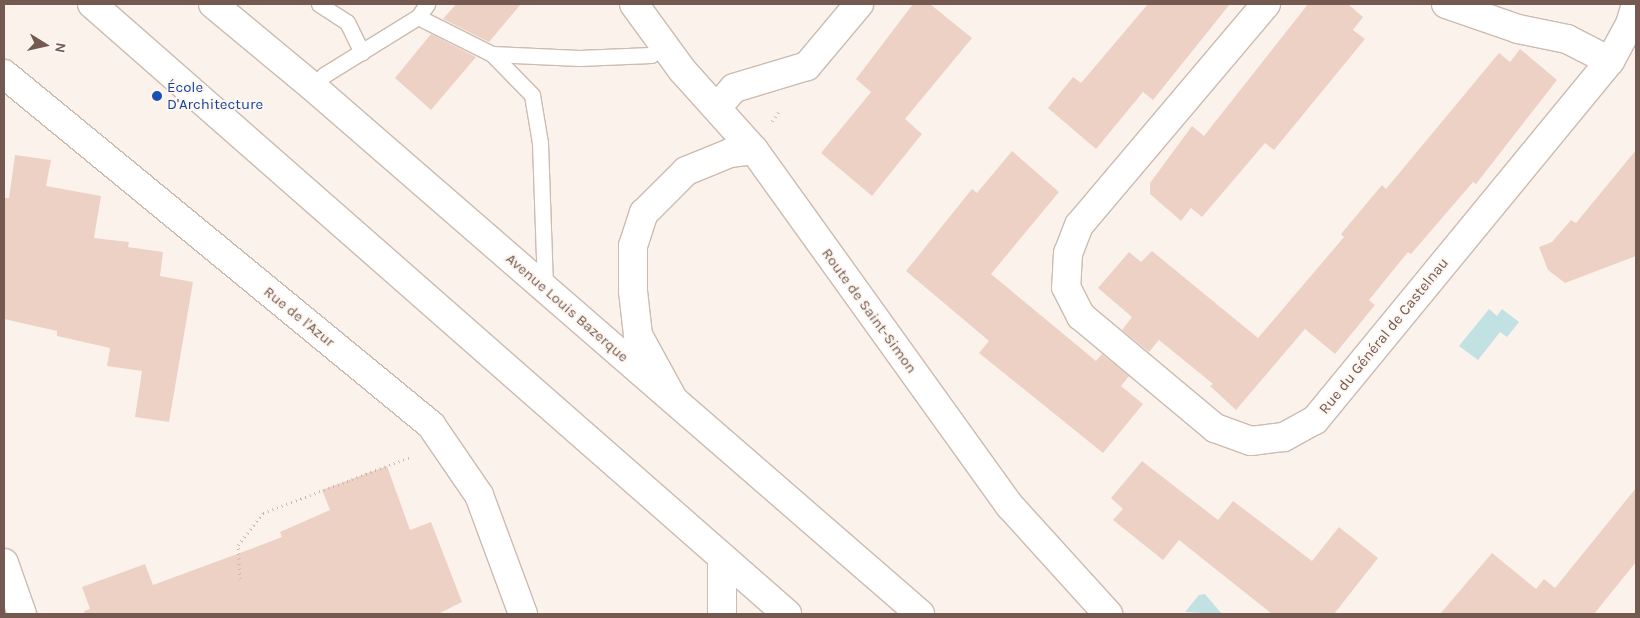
<!DOCTYPE html>
<meta charset="utf-8">
<style>
body{margin:0}
#map{position:relative;width:1640px;height:618px;overflow:hidden;background:#fbf3eb;font-family:Karla,sans-serif}
div>[style]{position:absolute}
.water>*{inset:0;background:#c1e1e3}
.building>*{inset:0;background:#edd1c5}
.path>*{height:3px;margin-top:-1.5px;transform-origin:0;background:repeating-linear-gradient(90deg,#d2b5a8 0 1px,transparent 0 5px)}
.roads{filter:drop-shadow(1px 0 #ccbbb1) drop-shadow(-1px 0 #ccbbb1) drop-shadow(0 1px #ccbbb1) drop-shadow(0 -1px #ccbbb1)}
.service>*{height:15px;margin:-7.5px;padding:0 7.5px;transform-origin:7.5px;border-radius:7.5px;background:#fff}
.minor>*{height:28px;margin:-14px;padding:0 14px;transform-origin:14px;border-radius:14px;background:#fff}
.secondary>*{height:28px;margin:-14px;padding:0 14px;transform-origin:14px;border-radius:14px;background:#fff}
.dots>*{width:14px;height:14px;translate:-50% -50%;box-sizing:border-box;border:2px solid #fdf7f1;border-radius:50%}
span{translate:-50% -50%;white-space:nowrap;text-align:center;line-height:1.15;-webkit-text-stroke:4px #fdf7f1;paint-order:stroke}
.transit-label{font-size:15px;color:#164399}
.left{translate:0 -50%;text-align:left}
.street-label{font-size:15px;color:#735950}
.frame{position:absolute;inset:0;border:5px solid #735950;pointer-events:none}
.north{position:absolute;left:20px;top:20px;width:50px;height:50px;-webkit-text-stroke:4px #fdf7f1;paint-order:stroke;rotate:100deg;font-size:14px;font-weight:700;line-height:20px;text-align:center;color:#735950}
.north::after{content:'';display:block;margin:auto;width:18px;height:22px;background:#735950;clip-path:polygon(50% 0,100% 100%,50% 72%,0 100%)}
</style>
<div id="map">
<div class="water">
<i style="clip-path:polygon(1489px 309px,1497px 316px,1502px 309px,1519px 322px,1507px 337px,1500px 332px,1478px 360px,1459px 346px)"></i>
<i style="clip-path:polygon(1205px 594px,1222px 614px,1185px 612px,1199px 595px)"></i>
</div>
<div class="building">
<i style="clip-path:polygon(456px 4px,521px 4px,489px 42px,443px 19px)"></i>
<i style="clip-path:polygon(913px 4px,930px 4px,972px 38px,905px 119px,922px 134px,872px 196px,821px 153px,871px 92px,856px 79px)"></i>
<i style="clip-path:polygon(1148px 4px,1230px 4px,1153px 100px,1143px 92px,1096px 149px,1048px 108px,1073px 77px,1081px 83px)"></i>
<i style="clip-path:polygon(1308px 4px,1348px 4px,1363px 17px,1353px 30px,1365px 39px,1274px 150px,1265px 143px,1202px 217px,1191px 208px,1181px 221px,1150px 194px,1150px 183px,1192px 126px,1204px 136px)"></i>
<i style="clip-path:polygon(431px 34px,476px 57px,431px 110px,395px 78px)"></i>
<i style="clip-path:polygon(1520px 49px,1557px 80px,1476px 184px,1473px 182px,1411px 254px,1408px 252px,1369px 300px,1375px 305px,1335px 354px,1305px 329px,1236px 410px,1210px 386px,1213px 384px,1159px 340px,1149px 352px,1122px 330px,1132px 317px,1098px 288px,1129px 252px,1141px 262px,1152px 251px,1258px 338px,1344px 237px,1341px 234px,1382px 185px,1386px 189px,1499px 53px,1510px 62px)"></i>
<i style="clip-path:polygon(1636px 150px,1636px 256px,1565px 283px,1548px 270px,1539px 247px,1552px 242px,1571px 220px,1576px 223px)"></i>
<i style="clip-path:polygon(1012px 151px,1059px 192px,991px 274px,1096px 361px,1102px 354px,1129px 376px,1121px 386px,1143px 404px,1103px 453px,979px 353px,989px 341px,906px 271px,972px 189px,977px 193px)"></i>
<i style="clip-path:polygon(15px 155px,51px 160px,46px 186px,101px 196px,94px 238px,129px 242px,128px 247px,163px 252px,160px 276px,193px 282px,169px 422px,135px 417px,142px 371px,107px 366px,110px 348px,57px 336px,57px 331px,4px 319px,4px 198px,9px 198px)"></i>
<i style="clip-path:polygon(1142px 461px,1218px 520px,1233px 501px,1312px 561px,1339px 527px,1378px 558px,1334px 614px,1272px 614px,1179px 540px,1163px 560px,1113px 520px,1123px 509px,1111px 498px)"></i>
<i style="clip-path:polygon(387px 466px,410px 530px,431px 522px,462px 602px,438px 614px,85px 614px,84px 611px,90px 609px,82px 587px,145px 564px,153px 585px,248px 550px,282px 537px,280px 532px,330px 510px,322px 490px)"></i>
<i style="clip-path:polygon(1636px 488px,1636px 562px,1594px 614px,1440px 614px,1492px 553px,1536px 589px,1544px 579px,1555px 588px)"></i>
</div>
<div class="path">
<i style="left:772px;top:121px;width:14px;rotate:-54deg"></i>
<i style="left:240px;top:579px;width:34px;rotate:-93deg"></i>
<i style="left:238px;top:545px;width:41px;rotate:-52deg"></i>
<i style="left:263px;top:513px;width:160px;rotate:-20.8deg"></i>
</div>
<div class="roads">
<div class="service">
<i style="left:319px;top:4px;width:33px;rotate:33deg"></i>
<i style="left:347px;top:22px;width:34px;rotate:64deg"></i>
<i style="left:418px;top:17px;width:16px;rotate:-55deg"></i>
<i style="left:492px;top:54px;width:87px;rotate:2.6deg"></i>
<i style="left:579px;top:58px;width:72px;rotate:-2.4deg"></i>
<i style="left:651px;top:55px;width:17px;rotate:-40deg"></i>
<i style="left:313px;top:87px;width:16px;rotate:-47deg"></i>
<i style="left:324px;top:75px;width:110px;rotate:-31.7deg"></i>
<i style="left:418px;top:17px;width:83px;rotate:26.6deg"></i>
<i style="left:492px;top:54px;width:57px;rotate:45.7deg"></i>
<i style="left:532px;top:95px;width:49px;rotate:80.5deg"></i>
<i style="left:540px;top:143px;width:145px;rotate:88deg"></i>
</div>
<div class="minor">
<i style="left:634px;top:4px;width:82px;rotate:54deg"></i>
<i style="left:682px;top:70px;width:108px;rotate:48deg"></i>
<i style="left:754px;top:150px;width:438px;rotate:54.3deg"></i>
<i style="left:1010px;top:506px;width:146px;rotate:47.8deg"></i>
<i style="left:1266px;top:4px;width:289px;rotate:130.2deg"></i>
<i style="left:1079px;top:225px;width:30px;rotate:111deg"></i>
<i style="left:1068px;top:253px;width:34px;rotate:93deg"></i>
<i style="left:1066px;top:287px;width:33px;rotate:63deg"></i>
<i style="left:1081px;top:316px;width:175px;rotate:39.9deg"></i>
<i style="left:1215px;top:428px;width:38px;rotate:20deg"></i>
<i style="left:1251px;top:441px;width:33px;rotate:-7deg"></i>
<i style="left:1284px;top:437px;width:35px;rotate:-29deg"></i>
<i style="left:1315px;top:420px;width:465px;rotate:-50.6deg"></i>
<i style="left:1610px;top:61px;width:42px;rotate:-61.6deg"></i>
<i style="left:1630px;top:24px;width:21px;rotate:-73deg"></i>
<i style="left:1446px;top:4px;width:76px;rotate:19.1deg"></i>
<i style="left:1518px;top:29px;width:50px;rotate:11.5deg"></i>
<i style="left:1567px;top:39px;width:48px;rotate:27.1deg"></i>
<i style="left:4px;top:74px;width:553px;rotate:39.42deg"></i>
<i style="left:431px;top:425px;width:85px;rotate:55.6deg"></i>
<i style="left:479px;top:495px;width:127px;rotate:69.7deg"></i>
<i style="left:717px;top:108px;width:26px;rotate:-50deg"></i>
<i style="left:734px;top:88px;width:76px;rotate:-16.8deg"></i>
<i style="left:807px;top:66px;width:81px;rotate:-50deg"></i>
<i style="left:673px;top:399px;width:73px;rotate:-118.7deg"></i>
<i style="left:638px;top:335px;width:44px;rotate:-96.5deg"></i>
<i style="left:633px;top:291px;width:45px;rotate:-90deg"></i>
<i style="left:633px;top:246px;width:35px;rotate:-72deg"></i>
<i style="left:644px;top:213px;width:59px;rotate:-45deg"></i>
<i style="left:686px;top:171px;width:48px;rotate:-22.2deg"></i>
<i style="left:730px;top:153px;width:24px;rotate:-7deg"></i>
<i style="left:4px;top:563px;width:54px;rotate:70.6deg"></i>
<i style="left:722px;top:614px;width:55px;rotate:-90deg"></i>
</div>
<div class="secondary">
<i style="left:92px;top:4px;width:925px;rotate:41.27deg"></i>
<i style="left:213px;top:4px;width:130px;rotate:39.7deg"></i>
<i style="left:313px;top:87px;width:804px;rotate:40.96deg"></i>
</div>
</div>
<div class="dots">
<i style="left:157px;top:96px;background:#1a4fb4"></i>
</div>
<div class="transit-label">
<span class="left" style="left:167px;top:96px">École<br>D'Architecture</span>
</div>
<div class="street-label">
<span style="left:567px;top:308px;rotate:41deg">Avenue Louis Bazerque</span>
<span style="left:869px;top:311px;rotate:54deg">Route de Saint-Simon</span>
<span style="left:299px;top:317px;rotate:39deg">Rue de l'Azur</span>
<span style="left:1384px;top:336px;rotate:-51deg">Rue du Général de Castelnau</span>
</div>
<div class="frame"></div>
<div class="north">N</div>
</div>
